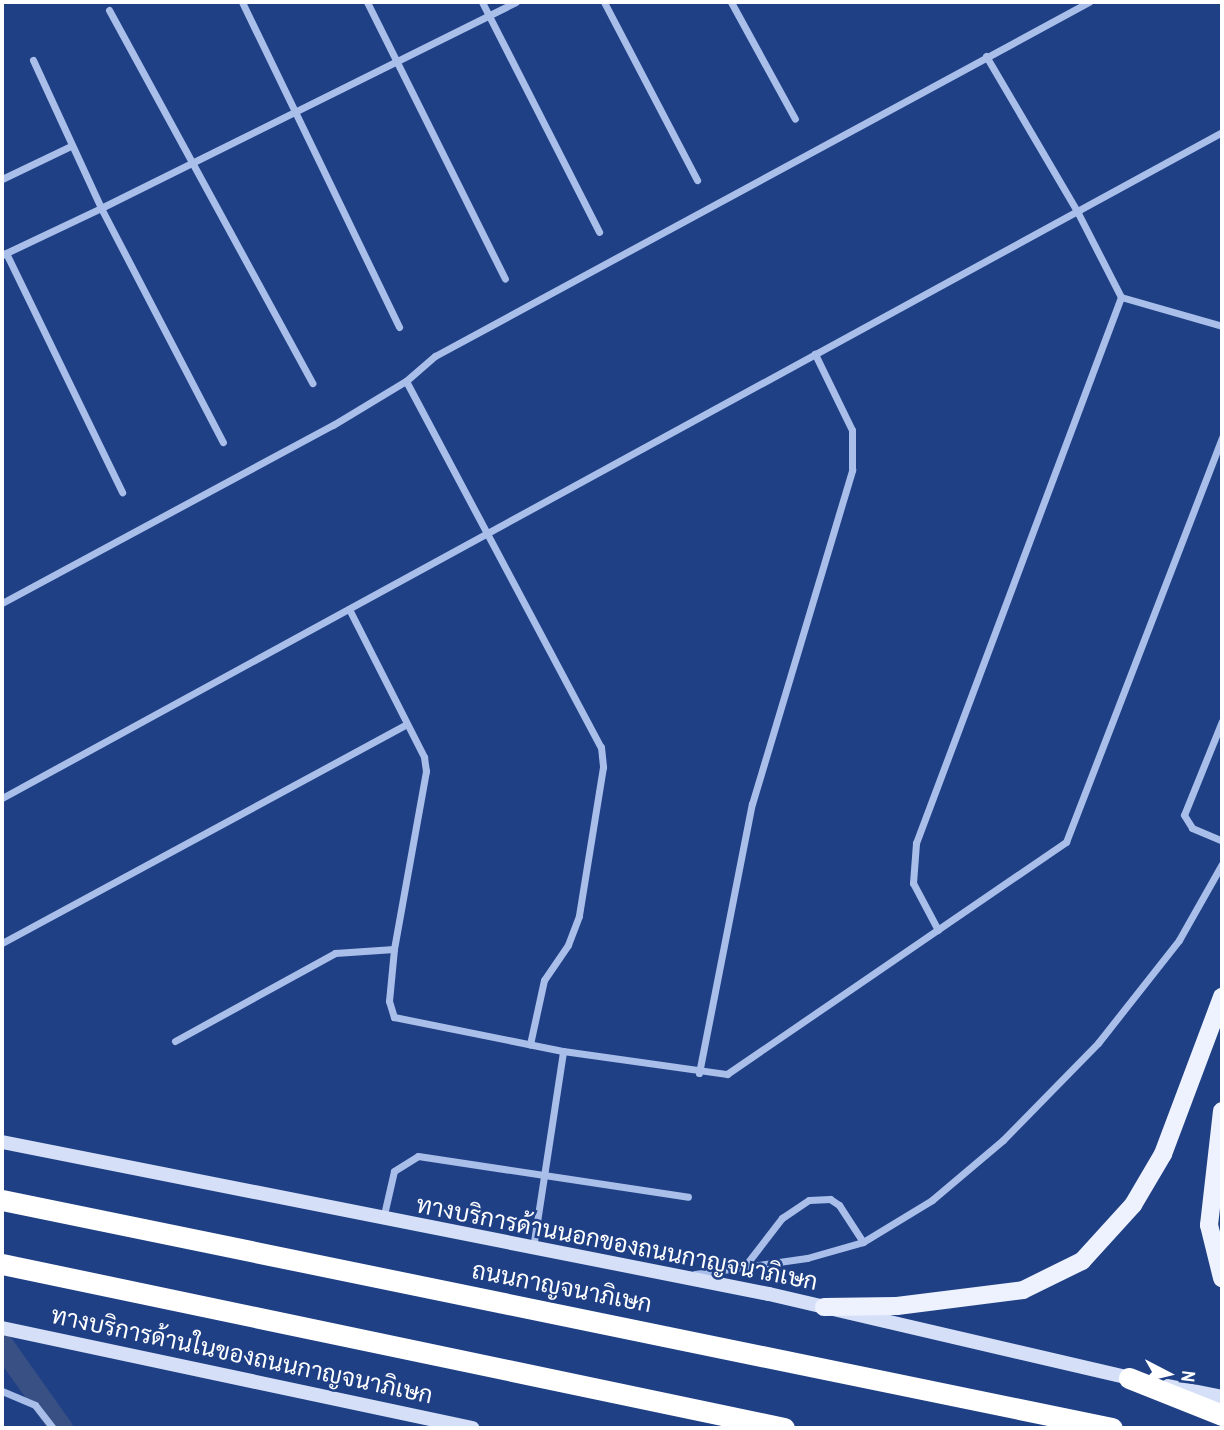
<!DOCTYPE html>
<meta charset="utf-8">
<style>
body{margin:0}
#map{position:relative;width:1224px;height:1430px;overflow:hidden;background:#204086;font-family:"Archivo Narrow",Sarabun,sans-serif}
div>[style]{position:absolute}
.canal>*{height:23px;margin:-11.5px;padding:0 11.5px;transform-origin:11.5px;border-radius:11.5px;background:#395084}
.street>*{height:7px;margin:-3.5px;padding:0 3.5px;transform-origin:3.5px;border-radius:3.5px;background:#a9bfea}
.secondary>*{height:14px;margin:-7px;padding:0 7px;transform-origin:7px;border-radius:7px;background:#d5e0f8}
.primary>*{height:18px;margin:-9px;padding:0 9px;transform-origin:9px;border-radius:9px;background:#edf2fe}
.highway>*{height:21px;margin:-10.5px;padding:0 10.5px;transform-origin:10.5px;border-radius:10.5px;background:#fff}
span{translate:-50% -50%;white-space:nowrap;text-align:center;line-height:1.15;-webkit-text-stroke:5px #204086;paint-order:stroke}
.street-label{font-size:24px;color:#fff}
.frame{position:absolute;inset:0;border:4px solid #fff;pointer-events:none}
.north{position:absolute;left:1133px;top:1339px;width:70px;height:70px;-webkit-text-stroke:5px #204086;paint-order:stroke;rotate:97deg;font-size:19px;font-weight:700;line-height:28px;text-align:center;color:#fff}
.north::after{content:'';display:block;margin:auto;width:24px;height:32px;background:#fff;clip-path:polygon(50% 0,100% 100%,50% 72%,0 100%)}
</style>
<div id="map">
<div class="canal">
<i style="left:2px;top:1345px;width:102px;rotate:54.6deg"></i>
</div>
<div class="street">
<i style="left:242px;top:2px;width:361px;rotate:64.2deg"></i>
<i style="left:367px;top:2px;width:309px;rotate:63.5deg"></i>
<i style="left:482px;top:2px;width:258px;rotate:63deg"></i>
<i style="left:604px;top:2px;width:201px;rotate:62.4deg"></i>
<i style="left:731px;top:2px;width:133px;rotate:61.3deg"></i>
<i style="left:109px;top:10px;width:425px;rotate:61.4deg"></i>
<i style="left:986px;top:56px;width:182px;rotate:59.6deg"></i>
<i style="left:1078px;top:213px;width:94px;rotate:62.9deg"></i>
<i style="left:1121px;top:297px;width:105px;rotate:16deg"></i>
<i style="left:33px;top:60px;width:163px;rotate:65.3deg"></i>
<i style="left:101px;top:208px;width:463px;rotate:-26.4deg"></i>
<i style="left:2px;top:179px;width:76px;rotate:-25.6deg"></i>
<i style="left:6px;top:253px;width:266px;rotate:64.1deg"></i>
<i style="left:2px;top:255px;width:110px;rotate:-25.4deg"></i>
<i style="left:101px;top:208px;width:264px;rotate:62.5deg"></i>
<i style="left:406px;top:381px;width:415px;rotate:62deg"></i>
<i style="left:601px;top:747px;width:20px;rotate:84deg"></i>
<i style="left:603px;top:767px;width:151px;rotate:99.2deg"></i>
<i style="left:579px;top:916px;width:31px;rotate:111deg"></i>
<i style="left:568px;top:945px;width:42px;rotate:124.4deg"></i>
<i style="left:544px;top:980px;width:66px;rotate:102.3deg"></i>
<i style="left:2px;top:603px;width:376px;rotate:-28.3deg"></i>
<i style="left:333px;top:425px;width:85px;rotate:-31.1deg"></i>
<i style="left:406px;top:381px;width:38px;rotate:-41deg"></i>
<i style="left:435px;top:356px;width:744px;rotate:-28.43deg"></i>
<i style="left:349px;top:609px;width:166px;rotate:63.1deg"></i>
<i style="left:424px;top:757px;width:14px;rotate:82deg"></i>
<i style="left:426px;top:771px;width:181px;rotate:100.2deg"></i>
<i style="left:394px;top:949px;width:52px;rotate:95.5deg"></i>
<i style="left:389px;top:1001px;width:17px;rotate:73deg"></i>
<i style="left:394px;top:1017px;width:172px;rotate:11.4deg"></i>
<i style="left:563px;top:1051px;width:166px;rotate:8deg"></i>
<i style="left:727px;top:1074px;width:411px;rotate:-34.4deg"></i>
<i style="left:1066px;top:842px;width:434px;rotate:-68.9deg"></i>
<i style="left:1222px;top:721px;width:101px;rotate:112deg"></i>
<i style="left:1184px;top:815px;width:15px;rotate:58deg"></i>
<i style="left:1192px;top:828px;width:33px;rotate:23deg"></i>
<i style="left:2px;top:798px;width:1390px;rotate:-28.63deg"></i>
<i style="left:938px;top:930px;width:53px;rotate:-118deg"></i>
<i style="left:913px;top:883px;width:40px;rotate:-85.7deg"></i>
<i style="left:916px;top:843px;width:583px;rotate:-69.42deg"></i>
<i style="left:2px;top:943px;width:459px;rotate:-28.4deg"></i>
<i style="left:175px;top:1041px;width:183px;rotate:-28.8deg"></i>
<i style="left:335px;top:953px;width:59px;rotate:-3.9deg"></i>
<i style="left:699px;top:1073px;width:274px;rotate:-78.9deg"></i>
<i style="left:752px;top:804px;width:349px;rotate:-73.3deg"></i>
<i style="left:852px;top:470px;width:40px;rotate:-90deg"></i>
<i style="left:852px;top:430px;width:85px;rotate:-116deg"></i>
<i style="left:383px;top:1219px;width:49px;rotate:-77.1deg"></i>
<i style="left:394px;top:1171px;width:28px;rotate:-32deg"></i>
<i style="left:418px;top:1156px;width:273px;rotate:8.6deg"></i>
<i style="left:533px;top:1248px;width:199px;rotate:-81.3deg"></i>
<i style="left:745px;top:1266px;width:61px;rotate:-52.4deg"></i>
<i style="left:782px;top:1218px;width:32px;rotate:-34deg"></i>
<i style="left:809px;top:1200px;width:21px;rotate:-3deg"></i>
<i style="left:830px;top:1199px;width:11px;rotate:34deg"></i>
<i style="left:839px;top:1205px;width:44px;rotate:57deg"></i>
<i style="left:695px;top:1274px;width:113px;rotate:-8.1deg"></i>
<i style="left:807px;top:1258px;width:58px;rotate:-15.9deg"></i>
<i style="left:863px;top:1242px;width:81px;rotate:-31.3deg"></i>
<i style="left:932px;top:1200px;width:93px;rotate:-40.2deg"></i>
<i style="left:1003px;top:1140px;width:136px;rotate:-45.6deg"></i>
<i style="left:1098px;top:1043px;width:131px;rotate:-51.8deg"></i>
<i style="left:1179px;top:940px;width:87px;rotate:-60.5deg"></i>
<i style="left:2px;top:1391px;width:36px;rotate:23deg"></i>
<i style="left:35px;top:1405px;width:29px;rotate:52deg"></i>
</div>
<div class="secondary">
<i style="left:2px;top:1142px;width:782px;rotate:11.21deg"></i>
<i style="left:769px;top:1294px;width:379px;rotate:13.1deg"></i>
<i style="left:2px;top:1328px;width:481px;rotate:12deg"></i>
<i style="left:1168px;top:1386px;width:55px;rotate:11.5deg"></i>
</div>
<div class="primary">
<i style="left:1222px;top:1111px;width:115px;rotate:96.5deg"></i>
<i style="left:1209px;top:1225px;width:55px;rotate:76.2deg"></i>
<i style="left:824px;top:1307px;width:73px;rotate:-0.8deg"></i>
<i style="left:897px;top:1306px;width:127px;rotate:-7.2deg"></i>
<i style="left:1023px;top:1290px;width:66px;rotate:-26.2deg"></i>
<i style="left:1082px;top:1261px;width:76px;rotate:-47.7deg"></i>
<i style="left:1133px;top:1205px;width:59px;rotate:-59.5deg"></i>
<i style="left:1163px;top:1154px;width:168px;rotate:-69.4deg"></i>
</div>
<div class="highway">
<i style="left:2px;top:1200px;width:1133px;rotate:11.61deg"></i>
<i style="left:2px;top:1264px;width:799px;rotate:11.84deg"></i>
<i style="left:1129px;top:1378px;width:100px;rotate:21.7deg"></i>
</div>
<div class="street-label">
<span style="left:617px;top:1243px;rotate:11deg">ทางบริการด้านนอกของถนนกาญจนาภิเษก</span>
<span style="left:562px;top:1287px;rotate:11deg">ถนนกาญจนาภิเษก</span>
<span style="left:242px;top:1355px;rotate:12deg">ทางบริการด้านในของถนนกาญจนาภิเษก</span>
</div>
<div class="frame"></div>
<div class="north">N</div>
</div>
